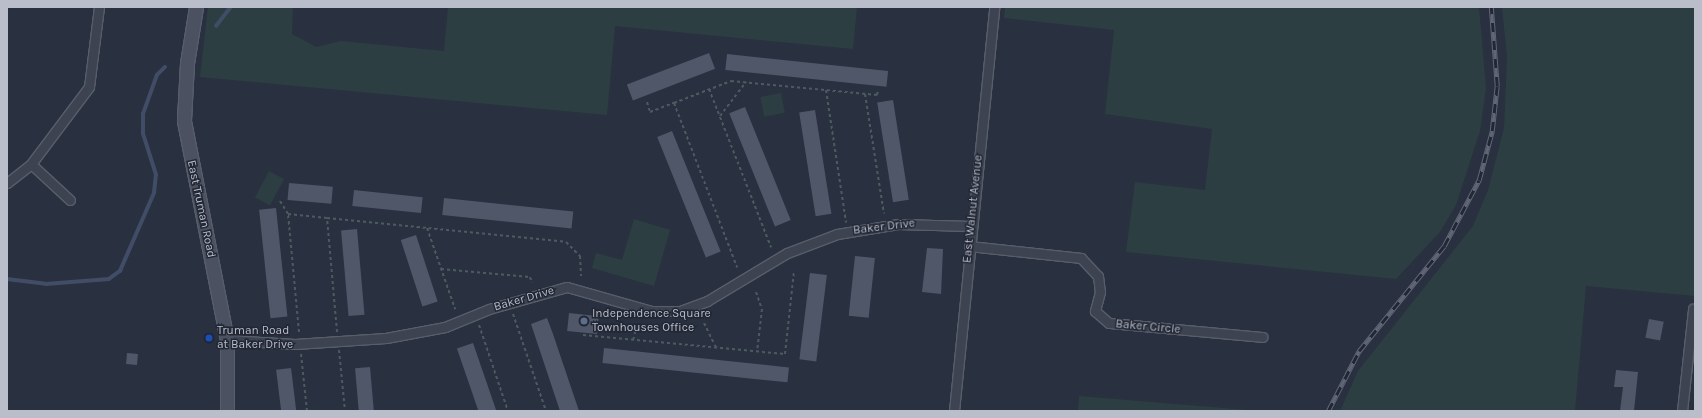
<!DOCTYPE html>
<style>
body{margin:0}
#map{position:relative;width:1702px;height:418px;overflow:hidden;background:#293040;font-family:Karla,sans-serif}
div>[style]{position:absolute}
.green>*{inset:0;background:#2c3e42;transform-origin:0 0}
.stream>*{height:3.5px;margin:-1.75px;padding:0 1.75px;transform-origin:1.75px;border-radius:1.75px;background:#414c67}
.building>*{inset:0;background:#505768;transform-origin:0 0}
.path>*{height:2px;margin-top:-1px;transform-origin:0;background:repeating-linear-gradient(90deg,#4c5b60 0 3px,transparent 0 6px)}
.roads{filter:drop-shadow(1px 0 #585e6a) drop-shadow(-1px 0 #585e6a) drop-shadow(0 1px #585e6a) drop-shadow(0 -1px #585e6a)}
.minor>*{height:9px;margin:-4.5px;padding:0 4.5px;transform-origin:4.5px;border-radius:4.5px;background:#3d4350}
.secondary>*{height:13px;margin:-6.5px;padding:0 6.5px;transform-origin:6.5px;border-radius:6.5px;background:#4c5162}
.rail>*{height:4.5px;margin-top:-2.25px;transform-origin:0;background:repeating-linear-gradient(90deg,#222735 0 9px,#606676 0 18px);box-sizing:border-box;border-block:1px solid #606676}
.dots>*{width:11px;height:11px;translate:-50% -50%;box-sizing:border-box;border:2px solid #222735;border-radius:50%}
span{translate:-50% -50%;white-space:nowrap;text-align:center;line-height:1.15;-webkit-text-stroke:3px #222735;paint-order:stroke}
.street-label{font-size:12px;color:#babeca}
.poi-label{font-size:12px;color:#babeca}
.left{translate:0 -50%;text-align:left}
.frame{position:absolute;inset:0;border:8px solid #babeca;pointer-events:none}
</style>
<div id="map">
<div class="green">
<i style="clip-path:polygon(208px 7px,293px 7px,292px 34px,316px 47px,341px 41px,444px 51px,448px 7px,857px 7px,853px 49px,615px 26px,607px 115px,200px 77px)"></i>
<i style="clip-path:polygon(1005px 7px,1479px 7px,1486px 88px,1480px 131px,1456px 205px,1440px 232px,1396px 279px,1126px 252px,1135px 182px,1205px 190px,1212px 129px,1105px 114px,1114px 30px,1004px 18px)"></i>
<i style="clip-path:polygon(1502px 7px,1695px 7px,1695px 296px,1586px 286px,1575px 411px,1340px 411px,1358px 371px,1473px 226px,1488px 190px,1504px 128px,1507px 58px)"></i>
<i style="left:781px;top:93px;width:20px;height:21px;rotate:79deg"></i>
<i style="left:269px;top:171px;width:17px;height:30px;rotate:28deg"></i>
<i style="clip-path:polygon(634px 219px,670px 230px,654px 286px,592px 268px,596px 253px,622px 260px)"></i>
<i style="clip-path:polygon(1079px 396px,1260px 411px,1078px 411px)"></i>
</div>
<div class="stream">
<i style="left:216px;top:26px;width:24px;rotate:-52deg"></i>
<i style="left:7px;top:279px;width:39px;rotate:7deg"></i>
<i style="left:46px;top:284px;width:63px;rotate:-4.5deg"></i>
<i style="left:109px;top:279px;width:14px;rotate:-36deg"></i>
<i style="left:120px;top:271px;width:85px;rotate:-66.4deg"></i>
<i style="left:154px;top:193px;width:18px;rotate:-84deg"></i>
<i style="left:156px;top:175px;width:43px;rotate:-107.6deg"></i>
<i style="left:143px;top:134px;width:20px;rotate:-90deg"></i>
<i style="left:143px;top:114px;width:41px;rotate:-70.3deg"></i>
<i style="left:157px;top:75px;width:11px;rotate:-45deg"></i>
</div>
<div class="building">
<i style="left:709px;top:53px;width:17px;height:88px;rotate:69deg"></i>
<i style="left:727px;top:54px;width:162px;height:16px;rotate:6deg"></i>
<i style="left:893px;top:100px;width:101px;height:16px;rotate:81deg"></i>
<i style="left:745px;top:107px;width:122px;height:17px;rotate:68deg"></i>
<i style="left:815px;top:110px;width:105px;height:16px;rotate:81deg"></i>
<i style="left:672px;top:131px;width:130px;height:16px;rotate:68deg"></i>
<i style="left:289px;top:183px;width:44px;height:17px;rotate:5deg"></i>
<i style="left:354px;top:190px;width:69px;height:16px;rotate:6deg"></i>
<i style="left:444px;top:198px;width:130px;height:17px;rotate:6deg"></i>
<i style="left:276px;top:208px;width:109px;height:17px;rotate:84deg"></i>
<i style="left:357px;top:229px;width:86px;height:16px;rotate:85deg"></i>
<i style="left:416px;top:235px;width:70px;height:16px;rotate:72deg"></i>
<i style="clip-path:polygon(927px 248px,943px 249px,941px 294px,922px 292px)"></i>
<i style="left:855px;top:256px;width:20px;height:60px;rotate:6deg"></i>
<i style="left:810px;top:273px;width:17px;height:87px;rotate:7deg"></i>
<i style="left:569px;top:313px;width:30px;height:18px;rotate:6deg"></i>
<i style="clip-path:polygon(547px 318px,553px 334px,579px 411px,560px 411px,531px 324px)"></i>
<i style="left:1649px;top:319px;width:15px;height:19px;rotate:11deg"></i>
<i style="left:473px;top:343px;width:72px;height:17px;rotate:71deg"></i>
<i style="left:604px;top:348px;width:186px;height:15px;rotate:6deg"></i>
<i style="left:127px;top:353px;width:11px;height:11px;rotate:5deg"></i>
<i style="left:370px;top:367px;width:44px;height:15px;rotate:85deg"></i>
<i style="left:291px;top:368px;width:43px;height:15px;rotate:83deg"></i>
<i style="clip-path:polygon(1616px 370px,1638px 372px,1634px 411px,1620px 411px,1623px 387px,1614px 387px)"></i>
</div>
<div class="path">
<i style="left:709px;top:89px;width:170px;rotate:68.6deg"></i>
<i style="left:826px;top:90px;width:134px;rotate:81.4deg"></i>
<i style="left:865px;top:94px;width:121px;rotate:81deg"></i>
<i style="left:647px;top:102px;width:10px;rotate:73deg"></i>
<i style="left:650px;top:112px;width:26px;rotate:-21deg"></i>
<i style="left:674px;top:103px;width:176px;rotate:69deg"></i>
<i style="left:674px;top:103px;width:61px;rotate:-21.1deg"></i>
<i style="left:731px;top:81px;width:147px;rotate:5.5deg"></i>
<i style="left:877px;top:95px;width:5px;rotate:-79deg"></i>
<i style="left:720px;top:116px;width:43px;rotate:-52.6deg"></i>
<i style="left:280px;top:201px;width:15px;rotate:58deg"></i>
<i style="left:427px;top:228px;width:86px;rotate:70.9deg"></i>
<i style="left:441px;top:269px;width:89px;rotate:5.1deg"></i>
<i style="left:530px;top:277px;width:6px;rotate:72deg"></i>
<i style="left:756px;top:292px;width:18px;rotate:71deg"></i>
<i style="left:762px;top:309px;width:43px;rotate:96.6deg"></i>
<i style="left:513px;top:314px;width:102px;rotate:71.2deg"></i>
<i style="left:704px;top:323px;width:28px;rotate:64deg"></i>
<i style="left:479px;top:325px;width:91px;rotate:71.4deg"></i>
<i style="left:299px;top:332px;width:119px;rotate:-95.3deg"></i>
<i style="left:288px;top:214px;width:39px;rotate:6deg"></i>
<i style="left:337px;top:332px;width:114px;rotate:-95deg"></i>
<i style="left:327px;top:218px;width:240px;rotate:5.7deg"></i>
<i style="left:566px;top:242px;width:20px;rotate:45deg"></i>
<i style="left:580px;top:256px;width:20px;rotate:87deg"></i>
<i style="left:583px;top:335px;width:203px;rotate:5.4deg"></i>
<i style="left:785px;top:354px;width:83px;rotate:-83.8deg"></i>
<i style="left:633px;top:340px;width:15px;rotate:-74deg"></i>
<i style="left:339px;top:350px;width:61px;rotate:84.4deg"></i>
<i style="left:301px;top:354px;width:57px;rotate:84deg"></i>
</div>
<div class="roads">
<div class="minor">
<i style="left:31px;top:164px;width:53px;rotate:42.7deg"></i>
<i style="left:7px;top:183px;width:31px;rotate:-38deg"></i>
<i style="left:31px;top:164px;width:96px;rotate:-53deg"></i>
<i style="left:89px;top:87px;width:81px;rotate:-82.9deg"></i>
<i style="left:969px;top:246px;width:113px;rotate:6.1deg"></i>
<i style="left:1081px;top:258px;width:25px;rotate:47deg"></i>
<i style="left:1098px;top:276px;width:16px;rotate:83deg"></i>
<i style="left:1100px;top:292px;width:20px;rotate:105deg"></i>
<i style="left:1095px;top:311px;width:18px;rotate:41deg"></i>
<i style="left:1109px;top:323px;width:154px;rotate:5.2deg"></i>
<i style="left:227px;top:340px;width:68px;rotate:3.4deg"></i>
<i style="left:295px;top:344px;width:91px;rotate:-3.8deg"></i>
<i style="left:386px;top:338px;width:60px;rotate:-10.6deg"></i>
<i style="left:445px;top:327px;width:48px;rotate:-22.2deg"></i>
<i style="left:489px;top:309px;width:81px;rotate:-15.8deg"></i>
<i style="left:567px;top:287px;width:88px;rotate:15.8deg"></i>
<i style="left:652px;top:311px;width:28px"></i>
<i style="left:680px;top:311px;width:29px;rotate:-20deg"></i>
<i style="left:707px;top:301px;width:93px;rotate:-31deg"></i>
<i style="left:787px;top:253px;width:53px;rotate:-20.8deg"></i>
<i style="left:837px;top:234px;width:62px;rotate:-9.3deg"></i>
<i style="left:898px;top:224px;width:73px;rotate:1.6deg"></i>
<i style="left:954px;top:411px;width:406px;rotate:-84.3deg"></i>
<i style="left:1682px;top:411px;width:103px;rotate:-83.8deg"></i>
</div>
<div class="secondary">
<i style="left:196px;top:7px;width:57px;rotate:99.1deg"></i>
<i style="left:187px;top:63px;width:58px;rotate:93deg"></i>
<i style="left:184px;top:121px;width:223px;rotate:78.9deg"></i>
<i style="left:227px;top:340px;width:71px;rotate:90deg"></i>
</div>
</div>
<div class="rail">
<i style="left:1328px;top:411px;width:68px;rotate:-62.7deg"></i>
<i style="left:1359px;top:351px;width:135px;rotate:-51deg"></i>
<i style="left:1444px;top:246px;width:75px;rotate:-62.1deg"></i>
<i style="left:1479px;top:180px;width:51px;rotate:-75.1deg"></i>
<i style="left:1492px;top:131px;width:45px;rotate:-83.7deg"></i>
<i style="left:1497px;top:86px;width:79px;rotate:-94.3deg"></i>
</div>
<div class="dots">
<i style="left:584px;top:321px;background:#5c6f8a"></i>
<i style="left:209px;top:338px;background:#1a4fb4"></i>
</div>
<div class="street-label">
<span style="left:201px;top:209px;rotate:78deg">East Truman Road</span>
<span style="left:973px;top:209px;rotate:-84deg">East Walnut Avenue</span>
<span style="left:884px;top:227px;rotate:-7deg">Baker Drive</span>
<span style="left:524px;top:299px;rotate:-16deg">Baker Drive</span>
<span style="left:1148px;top:327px;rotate:5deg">Baker Circle</span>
</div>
<div class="poi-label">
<span class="left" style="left:592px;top:321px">Independence Square<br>Townhouses Office</span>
<span class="left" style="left:217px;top:338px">Truman Road<br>at Baker Drive</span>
</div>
<div class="frame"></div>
</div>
